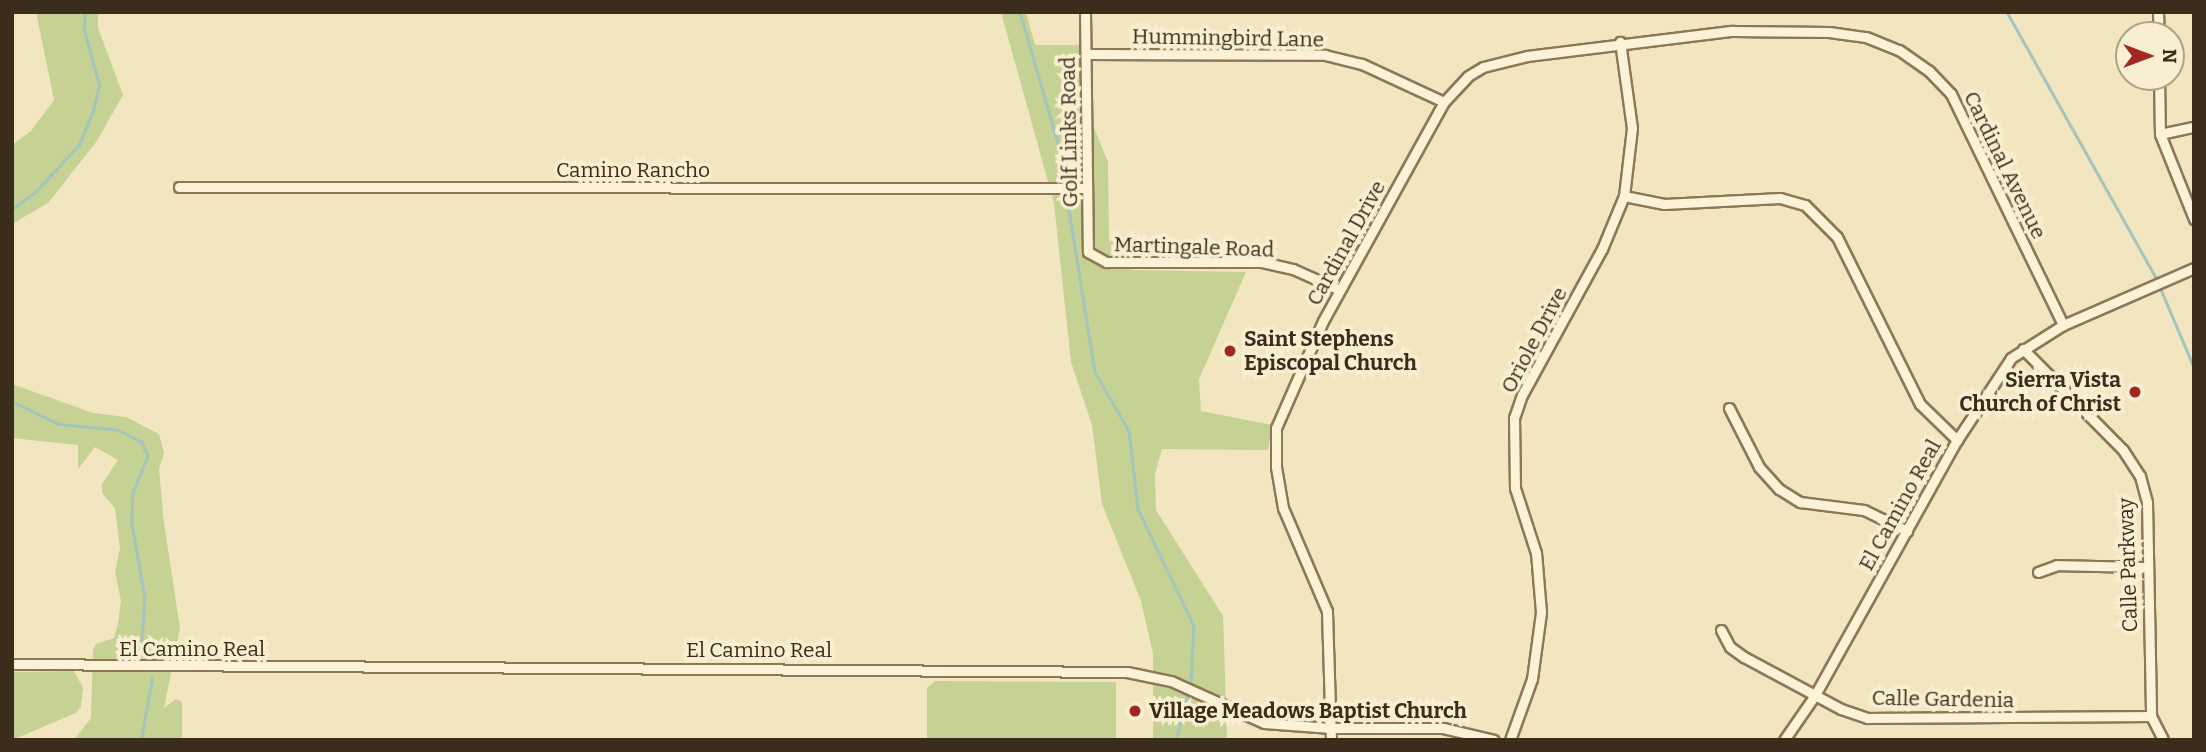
<!DOCTYPE html>
<style>
body{margin:0}
#map{position:relative;width:2206px;height:752px;overflow:hidden;background:#f2e6c1;font-family:Bitter,serif}
div>[style]{position:absolute}
.green>*{inset:0;background:#c6d194}
.stream>*{height:2.5px;margin:-1.25px;padding:0 1.25px;transform-origin:1.25px;border-radius:1.25px;background:#a4c4bc}
.roads{filter:drop-shadow(2px 0 #8d7757) drop-shadow(-2px 0 #8d7757) drop-shadow(0 2px #8d7757) drop-shadow(0 -2px #8d7757)}
.minor>*{height:9px;margin:-4.5px;padding:0 4.5px;transform-origin:4.5px;border-radius:4.5px;background:#fcf2d5}
.dots>*{width:19px;height:19px;translate:-50% -50%;box-sizing:border-box;border:4px solid #f8efd1;border-radius:50%}
span{translate:-50% -50%;white-space:nowrap;text-align:center;line-height:1.15;-webkit-text-stroke:7px #f8efd1;paint-order:stroke}
.street-label{font-size:21px;color:#3b2d1c}
.poi-label{font-size:21px;color:#3b2d1c;font-weight:700}
.left{translate:0 -50%;text-align:left}
.right{translate:-100% -50%;text-align:right}
.frame{position:absolute;inset:0;border:14px solid #3b2d1c;pointer-events:none}
.north{position:absolute;left:2115px;top:21px;width:70px;height:70px;box-sizing:border-box;background:#f8efd1;border:2px solid #aca189;border-radius:50%;rotate:90deg;font-size:19px;font-weight:700;line-height:28px;text-align:center;color:#3b2d1c}
.north::after{content:'';display:block;margin:auto;width:24px;height:32px;background:#a22721;clip-path:polygon(50% 0,100% 100%,50% 72%,0 100%)}
</style>
<div id="map">
<div class="green">
<i style="clip-path:polygon(36px 12px,98px 12px,98px 28px,123px 95px,97px 141px,48px 203px,12px 224px,12px 145px,31px 131px,54px 100px)"></i>
<i style="clip-path:polygon(1001px 12px,1026px 12px,1035px 45px,1081px 45px,1090px 118px,1108px 162px,1109px 241px,1129px 242px,1131px 270px,1246px 272px,1199px 379px,1201px 411px,1272px 425px,1268px 450px,1162px 449px,1155px 474px,1156px 510px,1223px 616px,1227px 740px,1153px 740px,1153px 653px,1141px 601px,1102px 504px,1092px 425px,1071px 362px,1054px 203px)"></i>
<i style="clip-path:polygon(12px 384px,93px 413px,126px 417px,159px 434px,164px 453px,159px 469px,164px 523px,180px 628px,164px 708px,176px 699px,182px 702px,182px 740px,74px 740px,91px 718px,93px 650px,96px 644px,114px 638px,118px 623px,121px 601px,115px 571px,120px 548px,115px 508px,102px 493px,102px 484px,118px 460px,95px 447px,78px 469px,78px 445px,12px 438px)"></i>
<i style="clip-path:polygon(74px 671px,83px 688px,81px 707px,76px 713px,12px 740px,12px 672px)"></i>
<i style="clip-path:polygon(935px 681px,1116px 682px,1116px 740px,927px 740px,927px 688px)"></i>
</div>
<div class="stream">
<i style="left:1020px;top:12px;width:136px;rotate:73.8deg"></i>
<i style="left:1058px;top:143px;width:43px;rotate:80.5deg"></i>
<i style="left:2007px;top:12px;width:308px;rotate:60.7deg"></i>
<i style="left:1066px;top:191px;width:183px;rotate:80.9deg"></i>
<i style="left:1095px;top:372px;width:68px;rotate:60deg"></i>
<i style="left:1129px;top:431px;width:79px;rotate:83.4deg"></i>
<i style="left:1138px;top:509px;width:130px;rotate:64.4deg"></i>
<i style="left:1194px;top:626px;width:57px;rotate:93deg"></i>
<i style="left:1191px;top:683px;width:59px;rotate:104.7deg"></i>
<i style="left:12px;top:209px;width:26px;rotate:-36deg"></i>
<i style="left:33px;top:194px;width:67px;rotate:-46.8deg"></i>
<i style="left:79px;top:145px;width:37px;rotate:-68deg"></i>
<i style="left:93px;top:111px;width:27px;rotate:-77deg"></i>
<i style="left:99px;top:85px;width:57px;rotate:-105.3deg"></i>
<i style="left:84px;top:30px;width:18px;rotate:-87deg"></i>
<i style="left:2160px;top:287px;width:87px;rotate:67deg"></i>
<i style="left:12px;top:401px;width:52px;rotate:26.1deg"></i>
<i style="left:59px;top:424px;width:60px;rotate:5.7deg"></i>
<i style="left:119px;top:430px;width:25px;rotate:27deg"></i>
<i style="left:141px;top:441px;width:17px;rotate:65deg"></i>
<i style="left:148px;top:456px;width:40px;rotate:112deg"></i>
<i style="left:133px;top:493px;width:31px;rotate:92deg"></i>
<i style="left:132px;top:524px;width:75px;rotate:80deg"></i>
<i style="left:145px;top:598px;width:42px;rotate:94.1deg"></i>
<i style="left:142px;top:640px;width:13px;rotate:63deg"></i>
<i style="left:141px;top:740px;width:63px;rotate:-79.9deg"></i>
</div>
<div class="roads">
<div class="minor">
<i style="left:1085px;top:12px;width:240px;rotate:89.3deg"></i>
<i style="left:1088px;top:252px;width:21px;rotate:29deg"></i>
<i style="left:1106px;top:262px;width:156px"></i>
<i style="left:1262px;top:262px;width:32px;rotate:13deg"></i>
<i style="left:1293px;top:269px;width:51px;rotate:24.1deg"></i>
<i style="left:2158px;top:12px;width:23px;rotate:88deg"></i>
<i style="left:1086px;top:54px;width:239px;rotate:0.2deg"></i>
<i style="left:1325px;top:55px;width:38px;rotate:14deg"></i>
<i style="left:1362px;top:64px;width:90px;rotate:24.9deg"></i>
<i style="left:2159px;top:77px;width:57px;rotate:89deg"></i>
<i style="left:2160px;top:134px;width:92px;rotate:68.2deg"></i>
<i style="left:2160px;top:134px;width:35px;rotate:-12deg"></i>
<i style="left:179px;top:187px;width:907px;rotate:0.06deg"></i>
<i style="left:1624px;top:196px;width:41px;rotate:11.3deg"></i>
<i style="left:1664px;top:204px;width:116px;rotate:-3deg"></i>
<i style="left:1780px;top:198px;width:26px;rotate:16deg"></i>
<i style="left:1805px;top:205px;width:45px;rotate:45deg"></i>
<i style="left:1837px;top:237px;width:186px;rotate:63.6deg"></i>
<i style="left:1920px;top:404px;width:52px;rotate:44.2deg"></i>
<i style="left:2023px;top:349px;width:142px;rotate:45.3deg"></i>
<i style="left:2123px;top:450px;width:31px;rotate:57deg"></i>
<i style="left:2140px;top:476px;width:27px;rotate:75deg"></i>
<i style="left:2147px;top:502px;width:214px;rotate:88.9deg"></i>
<i style="left:2151px;top:716px;width:27px;rotate:63deg"></i>
<i style="left:1729px;top:408px;width:66px;rotate:63deg"></i>
<i style="left:1759px;top:467px;width:30px;rotate:48deg"></i>
<i style="left:1779px;top:489px;width:25px;rotate:32deg"></i>
<i style="left:1800px;top:502px;width:64px;rotate:7.1deg"></i>
<i style="left:1864px;top:510px;width:48px;rotate:26deg"></i>
<i style="left:2038px;top:572px;width:20px;rotate:-20deg"></i>
<i style="left:2057px;top:565px;width:91px;rotate:1.3deg"></i>
<i style="left:1721px;top:630px;width:19px;rotate:62deg"></i>
<i style="left:1730px;top:647px;width:17px;rotate:36deg"></i>
<i style="left:1744px;top:657px;width:110px;rotate:28.2deg"></i>
<i style="left:1841px;top:709px;width:28px;rotate:19deg"></i>
<i style="left:1867px;top:718px;width:284px;rotate:-0.4deg"></i>
<i style="left:12px;top:664px;width:1115px;rotate:0.41deg"></i>
<i style="left:1127px;top:672px;width:45px;rotate:11.6deg"></i>
<i style="left:1171px;top:681px;width:102px;rotate:24.3deg"></i>
<i style="left:1264px;top:723px;width:67px;rotate:4.3deg"></i>
<i style="left:1331px;top:728px;width:112px"></i>
<i style="left:1443px;top:728px;width:52px;rotate:13.2deg"></i>
<i style="left:1331px;top:740px;width:129px;rotate:-91.8deg"></i>
<i style="left:1327px;top:611px;width:112px;rotate:-113.1deg"></i>
<i style="left:1283px;top:508px;width:42px;rotate:-99.7deg"></i>
<i style="left:1276px;top:467px;width:39px;rotate:-90deg"></i>
<i style="left:1276px;top:428px;width:117px;rotate:-66.3deg"></i>
<i style="left:1323px;top:321px;width:250px;rotate:-61.1deg"></i>
<i style="left:1444px;top:102px;width:35px;rotate:-47deg"></i>
<i style="left:1468px;top:76px;width:17px;rotate:-31deg"></i>
<i style="left:1483px;top:67px;width:45px;rotate:-14deg"></i>
<i style="left:1527px;top:56px;width:207px;rotate:-7deg"></i>
<i style="left:1732px;top:31px;width:97px;rotate:0.6deg"></i>
<i style="left:1829px;top:32px;width:37px;rotate:8deg"></i>
<i style="left:1866px;top:37px;width:35px;rotate:22deg"></i>
<i style="left:1899px;top:50px;width:37px;rotate:35deg"></i>
<i style="left:1929px;top:71px;width:32px;rotate:46deg"></i>
<i style="left:1951px;top:94px;width:257px;rotate:64.1deg"></i>
<i style="left:1510px;top:740px;width:65px;rotate:-70.2deg"></i>
<i style="left:1532px;top:679px;width:68px;rotate:-82.3deg"></i>
<i style="left:1541px;top:612px;width:59px;rotate:-94.8deg"></i>
<i style="left:1536px;top:553px;width:68px;rotate:-107.9deg"></i>
<i style="left:1515px;top:488px;width:70px;rotate:-90.8deg"></i>
<i style="left:1514px;top:418px;width:24px;rotate:-71deg"></i>
<i style="left:1522px;top:395px;width:166px;rotate:-61.3deg"></i>
<i style="left:1602px;top:249px;width:57px;rotate:-67.5deg"></i>
<i style="left:1624px;top:196px;width:68px;rotate:-83.3deg"></i>
<i style="left:1632px;top:128px;width:87px;rotate:-97.9deg"></i>
<i style="left:1784px;top:740px;width:55px;rotate:-55.4deg"></i>
<i style="left:1815px;top:695px;width:292px;rotate:-60.9deg"></i>
<i style="left:1957px;top:440px;width:98px;rotate:-56.6deg"></i>
<i style="left:2011px;top:358px;width:62px;rotate:-32.4deg"></i>
<i style="left:2063px;top:325px;width:143px;rotate:-23.5deg"></i>
</div>
</div>
<div class="dots">
<i style="left:1230px;top:351px;background:#a22721"></i>
<i style="left:2135px;top:392px;background:#a22721"></i>
<i style="left:1135px;top:711px;background:#a22721"></i>
</div>
<div class="street-label">
<span style="left:1228px;top:38px;rotate:1deg">Hummingbird Lane</span>
<span style="left:1069px;top:132px;rotate:-91deg">Golf Links Road</span>
<span style="left:2005px;top:165px;rotate:64deg">Cardinal Avenue</span>
<span style="left:633px;top:170px">Camino Rancho</span>
<span style="left:1346px;top:243px;rotate:-61deg">Cardinal Drive</span>
<span style="left:1194px;top:247px;rotate:2deg">Martingale Road</span>
<span style="left:1534px;top:340px;rotate:-62deg">Oriole Drive</span>
<span style="left:1900px;top:505px;rotate:-61deg">El Camino Real</span>
<span style="left:2128px;top:565px;rotate:-92deg">Calle Parkway</span>
<span style="left:192px;top:649px">El Camino Real</span>
<span style="left:759px;top:650px">El Camino Real</span>
<span style="left:1943px;top:699px;rotate:1deg">Calle Gardenia</span>
</div>
<div class="poi-label">
<span class="left" style="left:1244px;top:351px">Saint Stephens<br>Episcopal Church</span>
<span class="right" style="left:2121px;top:392px">Sierra Vista<br>Church of Christ</span>
<span class="left" style="left:1149px;top:711px">Village Meadows Baptist Church</span>
</div>
<div class="frame"></div>
<div class="north">N</div>
</div>
